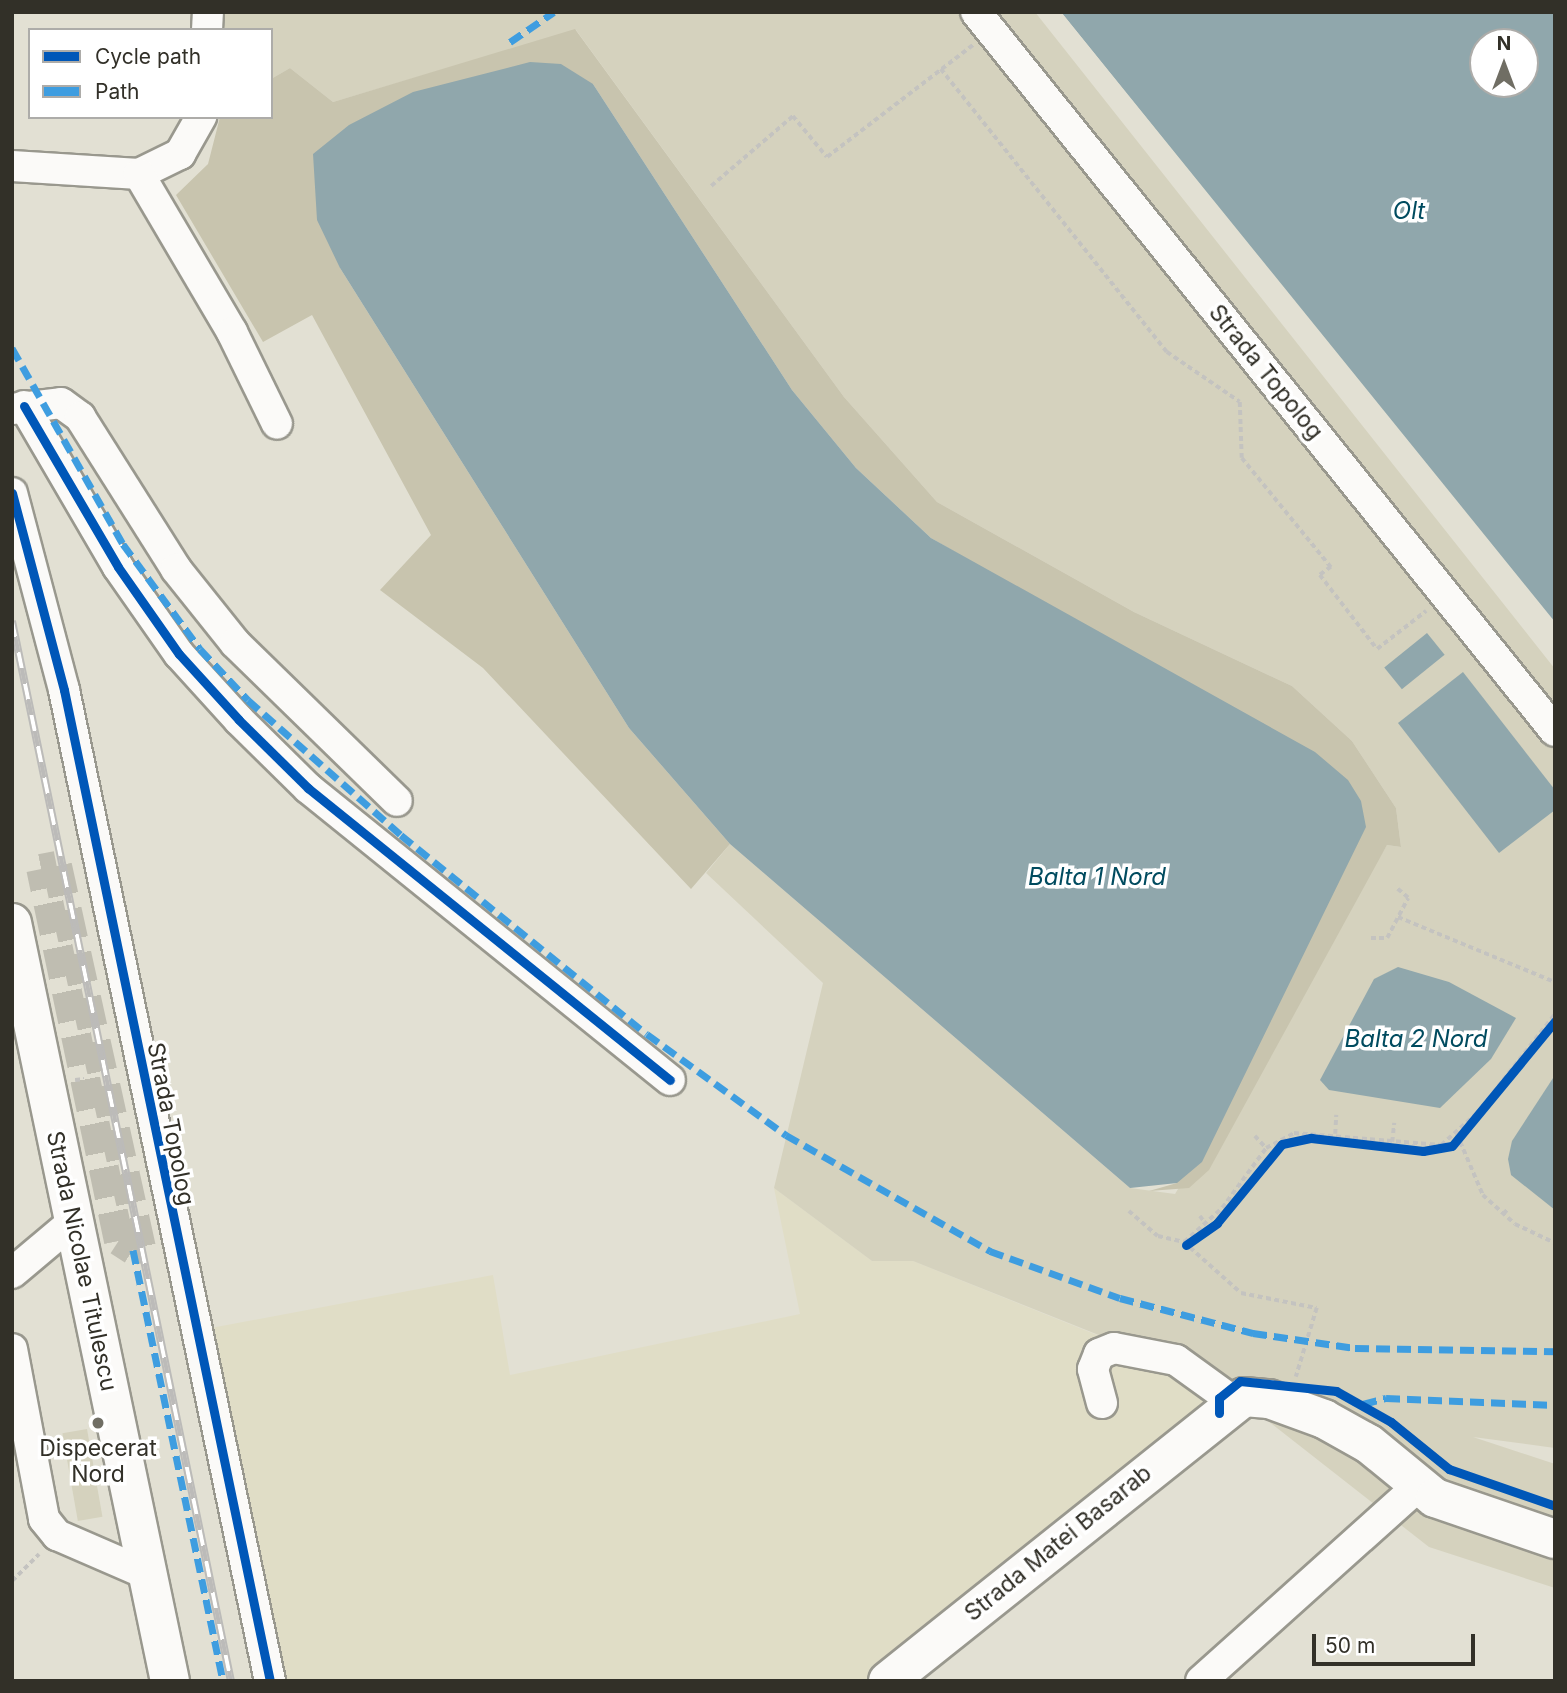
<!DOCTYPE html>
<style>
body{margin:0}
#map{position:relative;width:1567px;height:1693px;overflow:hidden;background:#e2e0d3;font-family:Inter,sans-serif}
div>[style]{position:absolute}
.built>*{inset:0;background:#e0ddc6}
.green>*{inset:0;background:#d5d2be;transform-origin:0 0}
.forest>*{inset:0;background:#c8c4ae}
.water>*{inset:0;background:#90a7ac;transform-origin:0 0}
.pier>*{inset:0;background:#e2e0d3}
.minor-tunnel>*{height:30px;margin-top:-15px;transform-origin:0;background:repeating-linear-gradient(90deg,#bfbdb1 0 30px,transparent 0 45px)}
.path>*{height:3.5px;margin-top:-1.75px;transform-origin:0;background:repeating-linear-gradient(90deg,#c4c3c0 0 5px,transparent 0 8.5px)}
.roads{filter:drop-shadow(2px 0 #99988e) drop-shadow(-2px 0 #99988e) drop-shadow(0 2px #99988e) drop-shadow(0 -2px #99988e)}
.minor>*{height:30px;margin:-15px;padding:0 15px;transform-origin:15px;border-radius:15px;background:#fbfaf8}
.major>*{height:38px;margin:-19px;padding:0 19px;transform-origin:19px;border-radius:19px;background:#fbfaf8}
.rail>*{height:8px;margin-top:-4px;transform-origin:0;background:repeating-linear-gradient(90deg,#fff 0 16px,#bcbbb9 0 32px);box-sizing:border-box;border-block:2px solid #bcbbb9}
.quiet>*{height:7px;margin-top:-3.5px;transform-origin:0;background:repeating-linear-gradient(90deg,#3e9de0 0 14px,transparent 0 21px)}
.cycleway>*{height:9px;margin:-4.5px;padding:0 4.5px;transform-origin:4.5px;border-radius:4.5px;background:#0057b8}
.dots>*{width:19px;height:19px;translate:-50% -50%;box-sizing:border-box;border:4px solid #fff;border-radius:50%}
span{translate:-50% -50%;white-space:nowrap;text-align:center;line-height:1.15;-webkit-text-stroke:7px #fff;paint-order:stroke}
.street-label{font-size:23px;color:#323028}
.poi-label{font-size:23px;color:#323028}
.water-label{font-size:24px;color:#004b5f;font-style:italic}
.frame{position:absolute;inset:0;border:14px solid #323028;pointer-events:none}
.legend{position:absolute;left:28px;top:28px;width:245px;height:91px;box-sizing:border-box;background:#fff;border:2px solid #adaca9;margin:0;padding:9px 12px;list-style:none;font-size:21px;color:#323028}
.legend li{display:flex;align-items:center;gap:14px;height:35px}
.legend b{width:35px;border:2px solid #adaca9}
.north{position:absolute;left:1469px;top:28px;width:70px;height:70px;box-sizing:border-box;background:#fff;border:2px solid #adaca9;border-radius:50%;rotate:0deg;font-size:19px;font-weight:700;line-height:28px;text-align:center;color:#323028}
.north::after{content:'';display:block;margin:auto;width:24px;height:32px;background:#706e64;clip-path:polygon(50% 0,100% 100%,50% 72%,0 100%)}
.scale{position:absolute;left:1312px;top:1634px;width:163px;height:32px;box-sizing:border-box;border:4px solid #323028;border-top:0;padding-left:9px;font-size:21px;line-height:24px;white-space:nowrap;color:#323028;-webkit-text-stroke:5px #fff;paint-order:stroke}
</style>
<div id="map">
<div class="built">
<i style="clip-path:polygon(774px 1188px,872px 1261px,913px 1261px,1184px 1370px,1213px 1410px,875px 1681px,287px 1681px,211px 1328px,493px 1275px,510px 1375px,800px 1314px)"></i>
</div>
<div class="green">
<i style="clip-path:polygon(200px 12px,1035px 12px,1555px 669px,1555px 1448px,1473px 1437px,1555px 1464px,1555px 1588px,1429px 1547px,1259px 1414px,1229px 1432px,1184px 1369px,913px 1261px,872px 1261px,774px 1188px,823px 983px,706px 873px,730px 844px,1130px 1188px,1175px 1194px,1387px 845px,1401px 847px,1396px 808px,1352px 741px,1292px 686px,1134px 612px,937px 502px,844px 397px,576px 30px,333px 102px,290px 68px,271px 79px,271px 30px,204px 30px)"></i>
<i style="left:87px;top:1429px;width:89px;height:25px;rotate:80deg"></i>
</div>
<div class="forest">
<i style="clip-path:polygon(575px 29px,844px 397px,937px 502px,1134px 612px,1292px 686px,1352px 741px,1396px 808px,1401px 847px,1387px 845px,1209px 1170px,1189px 1188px,1149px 1191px,1177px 1183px,1080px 625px,931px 538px,856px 468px,792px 390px,593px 84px,340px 268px,629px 728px,730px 844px,691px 889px,483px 668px,380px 590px,431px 535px,312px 315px,263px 342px,176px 195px,208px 164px,220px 117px,271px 117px,271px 79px,290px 68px,333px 102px)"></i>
</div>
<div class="water">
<i style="clip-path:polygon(evenodd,1061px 12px,1555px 12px,1555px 622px,1061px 12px,1483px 42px,1525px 42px,1525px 84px,1483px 84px,1483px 42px)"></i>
<i style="clip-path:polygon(530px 62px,561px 64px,593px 84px,792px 390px,856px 468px,931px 538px,1315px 752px,1348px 780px,1361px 801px,1366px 827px,1202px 1162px,1177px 1183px,1130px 1188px,730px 844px,629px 728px,340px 268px,317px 220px,313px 154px,349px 125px,413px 92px)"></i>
<i style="left:1427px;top:633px;width:28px;height:55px;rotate:51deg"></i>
<i style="clip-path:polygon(1463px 672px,1555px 790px,1555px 810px,1499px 853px,1398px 723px)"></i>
<i style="clip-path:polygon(1398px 967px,1449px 982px,1516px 1018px,1491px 1059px,1440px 1108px,1329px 1090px,1320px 1080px,1374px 979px)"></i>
<i style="clip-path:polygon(1555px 1075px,1555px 1210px,1511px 1175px,1508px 1159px,1512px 1141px)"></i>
</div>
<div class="pier">
<i style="clip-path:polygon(1058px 12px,1061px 12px,1555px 626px,1552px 625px)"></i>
</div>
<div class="minor-tunnel">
<i style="left:57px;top:866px;width:391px;rotate:77.6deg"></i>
<i style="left:141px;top:1248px;width:8px;rotate:166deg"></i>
<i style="left:133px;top:1250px;width:17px;rotate:-147deg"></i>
<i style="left:119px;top:1241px;width:380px;rotate:-101.8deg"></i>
<i style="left:41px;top:869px;width:16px;rotate:-11deg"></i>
</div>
<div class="path">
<i style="left:941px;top:69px;width:362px;rotate:51.4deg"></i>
<i style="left:1167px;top:352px;width:88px;rotate:34.4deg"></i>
<i style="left:1240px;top:402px;width:56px;rotate:88deg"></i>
<i style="left:1242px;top:458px;width:141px;rotate:50.8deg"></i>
<i style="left:1331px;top:567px;width:14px;rotate:144deg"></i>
<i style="left:1320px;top:575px;width:93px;rotate:52.4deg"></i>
<i style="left:1377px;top:649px;width:62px;rotate:-37.8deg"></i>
<i style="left:711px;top:186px;width:108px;rotate:-40.5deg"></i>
<i style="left:793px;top:116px;width:53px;rotate:50.3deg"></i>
<i style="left:827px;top:157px;width:184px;rotate:-37.5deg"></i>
<i style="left:1398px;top:917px;width:170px;rotate:22.5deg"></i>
<i style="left:1371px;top:938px;width:16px"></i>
<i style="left:1387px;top:938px;width:45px;rotate:-62.3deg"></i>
<i style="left:1408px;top:898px;width:17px;rotate:-140deg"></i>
<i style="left:75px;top:1080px;width:9px;rotate:-6deg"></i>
<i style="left:1335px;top:1134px;width:19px;rotate:-87deg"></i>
<i style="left:1457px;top:1134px;width:66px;rotate:66.9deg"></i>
<i style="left:1483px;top:1195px;width:43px;rotate:42.2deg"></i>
<i style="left:1515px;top:1224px;width:44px;rotate:25.4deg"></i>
<i style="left:1255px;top:1136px;width:16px;rotate:47deg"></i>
<i style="left:1392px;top:1142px;width:19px;rotate:-84deg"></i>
<i style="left:1129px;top:1211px;width:38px;rotate:41deg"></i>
<i style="left:1158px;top:1236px;width:27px;rotate:13deg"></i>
<i style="left:1184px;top:1242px;width:76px;rotate:41.8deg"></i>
<i style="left:1241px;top:1293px;width:77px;rotate:11.2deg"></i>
<i style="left:1317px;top:1308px;width:72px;rotate:106.9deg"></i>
<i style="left:1503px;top:1214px;width:8px;rotate:-45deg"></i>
<i style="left:1200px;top:1216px;width:10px;rotate:53deg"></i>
<i style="left:1184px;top:1242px;width:51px;rotate:-41.8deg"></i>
<i style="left:1222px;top:1208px;width:74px;rotate:-53.7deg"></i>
<i style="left:1266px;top:1148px;width:32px;rotate:-28deg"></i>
<i style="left:1294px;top:1133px;width:147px;rotate:4.7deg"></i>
<i style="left:1441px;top:1145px;width:48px;rotate:-41.6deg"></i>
<i style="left:1477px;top:1113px;width:126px;rotate:-51.8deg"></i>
<i style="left:12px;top:1581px;width:38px;rotate:-45deg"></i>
</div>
<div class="roads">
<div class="minor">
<i style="left:976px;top:12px;width:923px;rotate:51.16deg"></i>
<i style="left:207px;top:30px;width:18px;rotate:-87deg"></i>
<i style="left:12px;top:166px;width:127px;rotate:3.6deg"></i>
<i style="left:139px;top:174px;width:46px;rotate:-26deg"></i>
<i style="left:180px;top:154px;width:43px;rotate:-60.4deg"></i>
<i style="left:139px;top:174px;width:183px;rotate:59.5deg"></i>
<i style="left:232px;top:332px;width:102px;rotate:63.9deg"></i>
<i style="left:24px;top:406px;width:186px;rotate:59.7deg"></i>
<i style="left:118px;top:567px;width:106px;rotate:55deg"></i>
<i style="left:179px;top:654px;width:89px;rotate:47.7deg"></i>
<i style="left:239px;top:720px;width:97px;rotate:44.6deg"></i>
<i style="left:308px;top:788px;width:465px;rotate:38.9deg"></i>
<i style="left:12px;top:409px;width:49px;rotate:-7deg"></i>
<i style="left:61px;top:403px;width:24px;rotate:36deg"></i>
<i style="left:80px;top:417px;width:180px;rotate:57.7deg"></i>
<i style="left:176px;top:569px;width:95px;rotate:51.4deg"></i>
<i style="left:235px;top:643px;width:226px;rotate:44.3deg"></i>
<i style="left:12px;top:493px;width:204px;rotate:75.2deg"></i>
<i style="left:64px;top:690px;width:1012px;rotate:78.26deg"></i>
<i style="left:12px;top:1273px;width:81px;rotate:-40deg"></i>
<i style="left:12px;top:1349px;width:173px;rotate:79.3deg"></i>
<i style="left:44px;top:1519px;width:21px;rotate:51deg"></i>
<i style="left:57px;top:1535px;width:98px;rotate:23.4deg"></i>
<i style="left:1102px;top:1403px;width:35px;rotate:-105deg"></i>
<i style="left:1093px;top:1369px;width:16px;rotate:-68deg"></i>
<i style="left:1099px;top:1354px;width:16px;rotate:-22deg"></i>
<i style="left:1114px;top:1348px;width:63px;rotate:11deg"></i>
<i style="left:1176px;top:1360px;width:72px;rotate:35.9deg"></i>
<i style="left:1201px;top:1681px;width:292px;rotate:-41.9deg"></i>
</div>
<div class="major">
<i style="left:12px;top:923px;width:774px;rotate:78.23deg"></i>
<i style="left:888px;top:1681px;width:455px;rotate:-38.6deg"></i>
<i style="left:1244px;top:1397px;width:25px;rotate:5deg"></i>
<i style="left:1269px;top:1399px;width:59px;rotate:20deg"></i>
<i style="left:1324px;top:1419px;width:51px;rotate:29.1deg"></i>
<i style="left:1369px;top:1444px;width:85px;rotate:39.3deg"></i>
<i style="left:1435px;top:1498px;width:127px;rotate:18.9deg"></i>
</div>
</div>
<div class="rail">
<i style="left:12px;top:621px;width:1082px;rotate:78.33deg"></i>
</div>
<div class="quiet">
<i style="left:510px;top:42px;width:53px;rotate:-34.3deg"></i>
<i style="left:12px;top:348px;width:225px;rotate:60.5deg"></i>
<i style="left:123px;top:544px;width:130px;rotate:53.7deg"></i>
<i style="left:200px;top:649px;width:70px;rotate:46.7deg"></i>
<i style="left:248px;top:700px;width:204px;rotate:41.4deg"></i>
<i style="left:401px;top:835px;width:316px;rotate:39deg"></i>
<i style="left:647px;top:1034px;width:172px;rotate:36deg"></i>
<i style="left:786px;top:1135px;width:235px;rotate:29.6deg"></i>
<i style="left:990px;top:1251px;width:138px;rotate:19.9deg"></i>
<i style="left:1120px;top:1298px;width:138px;rotate:14.7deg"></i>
<i style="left:1253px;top:1333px;width:103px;rotate:8.4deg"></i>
<i style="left:1355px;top:1348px;width:200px;rotate:0.9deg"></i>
<i style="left:133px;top:1250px;width:440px;rotate:78.2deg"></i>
<i style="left:1363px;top:1404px;width:24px;rotate:-15deg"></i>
<i style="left:1386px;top:1398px;width:169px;rotate:2.4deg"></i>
</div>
<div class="cycleway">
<i style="left:24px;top:406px;width:186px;rotate:59.7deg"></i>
<i style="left:118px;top:567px;width:106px;rotate:55deg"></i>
<i style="left:179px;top:654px;width:89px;rotate:47.7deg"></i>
<i style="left:239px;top:720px;width:97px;rotate:44.6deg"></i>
<i style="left:308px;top:788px;width:465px;rotate:38.9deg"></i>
<i style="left:12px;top:493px;width:204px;rotate:75.2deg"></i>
<i style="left:64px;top:690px;width:1012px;rotate:78.26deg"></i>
<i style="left:1186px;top:1245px;width:38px;rotate:-35deg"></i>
<i style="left:1217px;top:1223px;width:102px;rotate:-50.6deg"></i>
<i style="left:1282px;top:1144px;width:30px;rotate:-12deg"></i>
<i style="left:1311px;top:1138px;width:113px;rotate:6.6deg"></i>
<i style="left:1423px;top:1151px;width:29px;rotate:-10deg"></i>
<i style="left:1452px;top:1146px;width:162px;rotate:-50.5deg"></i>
<i style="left:1219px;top:1413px;width:15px;rotate:-90deg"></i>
<i style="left:1219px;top:1398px;width:27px;rotate:-39deg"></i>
<i style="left:1240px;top:1381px;width:97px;rotate:5.9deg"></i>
<i style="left:1336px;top:1391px;width:63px;rotate:29.4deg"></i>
<i style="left:1391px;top:1422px;width:75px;rotate:39deg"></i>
<i style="left:1449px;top:1469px;width:112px;rotate:19.2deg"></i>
</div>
<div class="dots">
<i style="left:98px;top:1423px;background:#706e64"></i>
</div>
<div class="street-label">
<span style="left:1266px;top:372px;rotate:51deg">Strada Topolog</span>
<span style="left:171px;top:1124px;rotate:79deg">Strada Topolog</span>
<span style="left:82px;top:1261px;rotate:78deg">Strada Nicolae Titulescu</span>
<span style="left:1058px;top:1543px;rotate:-39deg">Strada Matei Basarab</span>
</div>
<div class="poi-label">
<span style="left:98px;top:1461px">Dispecerat<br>Nord</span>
</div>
<div class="water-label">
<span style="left:1409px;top:211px">Olt</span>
<span style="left:1097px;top:877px">Balta 1 Nord</span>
<span style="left:1416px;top:1039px">Balta 2 Nord</span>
</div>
<div class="frame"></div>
<ul class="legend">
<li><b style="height:9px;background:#0057b8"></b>Cycle path</li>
<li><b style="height:9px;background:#3e9de0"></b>Path</li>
</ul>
<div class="north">N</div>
<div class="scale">50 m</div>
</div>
